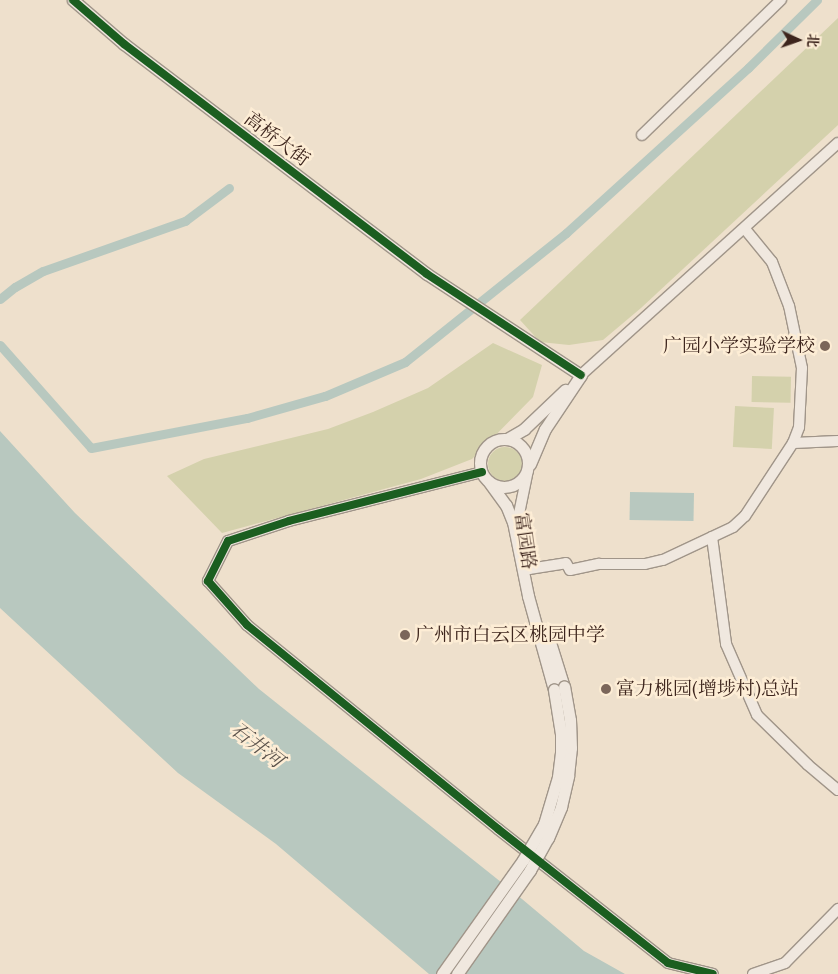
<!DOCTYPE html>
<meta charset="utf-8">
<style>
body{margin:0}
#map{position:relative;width:838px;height:974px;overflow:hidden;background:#eee0cc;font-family:"EB Garamond","Noto Serif SC",serif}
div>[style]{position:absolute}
.green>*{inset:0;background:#d4d1ac;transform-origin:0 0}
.round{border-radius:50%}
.water>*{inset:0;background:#b8c8bf;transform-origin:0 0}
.canal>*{height:9px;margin:-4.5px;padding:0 4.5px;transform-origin:4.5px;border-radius:4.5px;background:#b8c8bf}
.roads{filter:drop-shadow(1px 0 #a09589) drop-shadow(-1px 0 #a09589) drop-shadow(0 1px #a09589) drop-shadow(0 -1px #a09589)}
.minor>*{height:10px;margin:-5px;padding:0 5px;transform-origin:5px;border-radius:5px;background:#f0e8df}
.tertiary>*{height:11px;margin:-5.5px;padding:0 5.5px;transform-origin:5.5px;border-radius:5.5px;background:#f0e8df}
.tertiary>.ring{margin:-5.5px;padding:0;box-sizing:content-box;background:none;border:11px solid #f0e8df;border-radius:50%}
.bridges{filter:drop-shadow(1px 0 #a09589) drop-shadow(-1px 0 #a09589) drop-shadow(0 1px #a09589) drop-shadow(0 -1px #a09589)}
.tertiary-bridge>*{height:11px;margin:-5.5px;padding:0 5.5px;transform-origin:5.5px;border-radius:5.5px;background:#f0e8df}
.cycleway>*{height:8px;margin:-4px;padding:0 4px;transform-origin:4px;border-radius:4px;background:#1b5e20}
.dots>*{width:14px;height:14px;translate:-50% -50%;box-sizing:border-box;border:2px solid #fdedd5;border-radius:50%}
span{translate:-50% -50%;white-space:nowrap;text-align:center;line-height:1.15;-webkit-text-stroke:5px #fdedd5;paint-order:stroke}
.street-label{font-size:19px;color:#3d251d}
.poi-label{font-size:19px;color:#3d251d}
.right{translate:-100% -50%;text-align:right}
.left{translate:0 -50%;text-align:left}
.water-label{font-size:20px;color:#5b534c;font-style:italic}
.north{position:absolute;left:773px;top:15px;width:50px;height:50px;-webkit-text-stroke:4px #fdedd5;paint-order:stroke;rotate:93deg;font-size:14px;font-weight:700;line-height:20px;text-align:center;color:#3d251d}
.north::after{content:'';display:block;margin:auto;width:18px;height:22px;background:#3d251d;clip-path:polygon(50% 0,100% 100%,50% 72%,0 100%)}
</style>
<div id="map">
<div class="green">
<i style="clip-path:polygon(838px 18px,838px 125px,641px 308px,603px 340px,569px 345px,540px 342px,520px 320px)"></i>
<i style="clip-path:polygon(493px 343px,542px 365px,533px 397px,472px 459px,421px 479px,222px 533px,167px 476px,204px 459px,328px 429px,373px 412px,428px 388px)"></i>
<i style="left:752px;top:376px;width:39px;height:26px;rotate:1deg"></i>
<i style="left:735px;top:406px;width:39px;height:41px;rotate:3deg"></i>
<i class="round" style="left:488px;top:447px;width:34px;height:34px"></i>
</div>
<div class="water">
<i style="clip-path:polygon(0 431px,75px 513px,259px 689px,516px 894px,584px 951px,625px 974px,429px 974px,276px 844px,178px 773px,0 608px)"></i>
<i style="left:630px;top:492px;width:64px;height:28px;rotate:1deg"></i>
</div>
<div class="canal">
<i style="left:0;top:299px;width:19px;rotate:-39deg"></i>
<i style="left:15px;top:287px;width:32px;rotate:-30deg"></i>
<i style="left:43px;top:271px;width:151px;rotate:-19.4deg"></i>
<i style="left:185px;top:221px;width:55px;rotate:-36.9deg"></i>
<i style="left:0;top:345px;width:137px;rotate:48.5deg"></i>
<i style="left:91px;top:448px;width:159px;rotate:-10.9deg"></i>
<i style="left:247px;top:418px;width:81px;rotate:-15.8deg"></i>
<i style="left:325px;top:396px;width:87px;rotate:-23deg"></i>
<i style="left:405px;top:362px;width:206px;rotate:-38.7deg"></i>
<i style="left:566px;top:233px;width:246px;rotate:-42.2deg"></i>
<i style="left:748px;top:68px;width:97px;rotate:-44.6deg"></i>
</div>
<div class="roads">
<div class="minor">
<i style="left:642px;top:135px;width:194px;rotate:-44.2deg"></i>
<i style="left:581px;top:375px;width:346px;rotate:-42.1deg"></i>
<i style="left:793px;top:443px;width:45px;rotate:-2.5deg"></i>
<i style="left:528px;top:470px;width:45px;rotate:101.6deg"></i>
<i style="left:519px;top:514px;width:56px;rotate:79.7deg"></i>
<i style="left:529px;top:569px;width:37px;rotate:-9deg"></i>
<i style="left:566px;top:563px;width:8px;rotate:60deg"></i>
<i style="left:570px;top:570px;width:30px;rotate:-12deg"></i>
<i style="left:599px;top:564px;width:46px"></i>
<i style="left:645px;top:564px;width:18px;rotate:-13deg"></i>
<i style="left:663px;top:560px;width:77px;rotate:-25.2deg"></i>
<i style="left:733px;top:527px;width:16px;rotate:-43deg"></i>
<i style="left:745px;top:516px;width:87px;rotate:-56.7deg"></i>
<i style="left:793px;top:443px;width:17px;rotate:-69deg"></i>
<i style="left:799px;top:427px;width:59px;rotate:-87.1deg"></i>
<i style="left:802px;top:368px;width:63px;rotate:-101.8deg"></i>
<i style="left:789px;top:306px;width:47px;rotate:-111.1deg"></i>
<i style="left:772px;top:262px;width:43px;rotate:-129.3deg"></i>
<i style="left:482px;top:472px;width:199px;rotate:165.8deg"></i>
<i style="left:289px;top:521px;width:64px;rotate:161.8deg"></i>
<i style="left:228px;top:541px;width:45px;rotate:116.6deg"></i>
<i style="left:208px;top:581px;width:59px;rotate:48.4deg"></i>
<i style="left:247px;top:625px;width:323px;rotate:39.1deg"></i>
<i style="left:498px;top:829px;width:216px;rotate:38.2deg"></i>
<i style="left:668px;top:963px;width:46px;rotate:13.7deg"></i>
<i style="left:712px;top:537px;width:108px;rotate:82.5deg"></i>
<i style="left:726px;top:644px;width:77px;rotate:66.4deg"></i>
<i style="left:757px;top:715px;width:71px;rotate:44.4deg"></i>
<i style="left:808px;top:765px;width:39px;rotate:40deg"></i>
<i style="left:753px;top:974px;width:34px;rotate:-19deg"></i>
<i style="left:785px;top:963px;width:76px;rotate:-45.5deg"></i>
</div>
<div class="tertiary">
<i style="left:73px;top:0;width:67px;rotate:40.8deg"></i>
<i style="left:124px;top:44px;width:380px;rotate:37.2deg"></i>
<i style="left:427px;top:274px;width:184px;rotate:33.3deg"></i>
<i class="ring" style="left:480px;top:439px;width:37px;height:37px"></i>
<i style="left:507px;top:439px;width:20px;rotate:-30deg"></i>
<i style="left:524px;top:429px;width:57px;rotate:-43.6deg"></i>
<i style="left:530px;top:464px;width:38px;rotate:-67deg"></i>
<i style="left:545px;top:429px;width:65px;rotate:-56.3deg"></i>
<i style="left:489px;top:482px;width:29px;rotate:54deg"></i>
<i style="left:506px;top:505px;width:18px;rotate:68deg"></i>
<i style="left:513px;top:522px;width:76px;rotate:78.5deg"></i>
<i style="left:528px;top:596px;width:98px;rotate:74.5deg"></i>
<i style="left:548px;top:636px;width:53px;rotate:72.6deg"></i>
</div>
</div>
<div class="bridges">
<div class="tertiary-bridge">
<i style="left:442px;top:974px;width:140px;rotate:-54.6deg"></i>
<i style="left:523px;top:860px;width:42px;rotate:-59.7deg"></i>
<i style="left:544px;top:824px;width:49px;rotate:-73.4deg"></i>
<i style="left:558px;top:777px;width:24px;rotate:-83deg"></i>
<i style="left:561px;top:753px;width:19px;rotate:-90deg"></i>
<i style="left:561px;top:734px;width:45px;rotate:-99deg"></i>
<i style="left:457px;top:974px;width:127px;rotate:-54.9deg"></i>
<i style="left:530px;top:870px;width:37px;rotate:-61deg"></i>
<i style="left:548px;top:838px;width:34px;rotate:-67deg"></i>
<i style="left:561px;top:807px;width:32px;rotate:-77deg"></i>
<i style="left:568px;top:776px;width:28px;rotate:-84deg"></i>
<i style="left:571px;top:748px;width:28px;rotate:-92deg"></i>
<i style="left:570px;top:720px;width:34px;rotate:-100deg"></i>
</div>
</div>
<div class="cycleway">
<i style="left:73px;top:0;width:67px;rotate:40.8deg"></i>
<i style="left:124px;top:44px;width:380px;rotate:37.2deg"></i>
<i style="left:427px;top:274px;width:184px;rotate:33.3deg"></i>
<i style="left:482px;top:472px;width:199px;rotate:165.8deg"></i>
<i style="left:289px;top:521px;width:64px;rotate:161.8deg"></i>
<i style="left:228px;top:541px;width:45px;rotate:116.6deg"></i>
<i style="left:208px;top:581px;width:59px;rotate:48.4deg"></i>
<i style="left:247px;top:625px;width:323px;rotate:39.1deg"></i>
<i style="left:498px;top:829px;width:216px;rotate:38.2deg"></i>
<i style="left:668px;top:963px;width:46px;rotate:13.7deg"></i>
</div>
<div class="dots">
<i style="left:825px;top:346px;background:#7b665a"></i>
<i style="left:405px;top:635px;background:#7b665a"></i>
<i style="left:606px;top:689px;background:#7b665a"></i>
</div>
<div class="street-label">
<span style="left:277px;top:139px;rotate:37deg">高桥大街</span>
<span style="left:525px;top:541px;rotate:82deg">富园路</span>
</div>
<div class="poi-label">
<span class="right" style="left:815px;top:346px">广园小学实验学校</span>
<span class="left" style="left:415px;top:635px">广州市白云区桃园中学</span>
<span class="left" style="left:616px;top:689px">富力桃园(增埗村)总站</span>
</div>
<div class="water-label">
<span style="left:257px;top:745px;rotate:38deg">石井河</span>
</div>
<div class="north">北</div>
</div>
